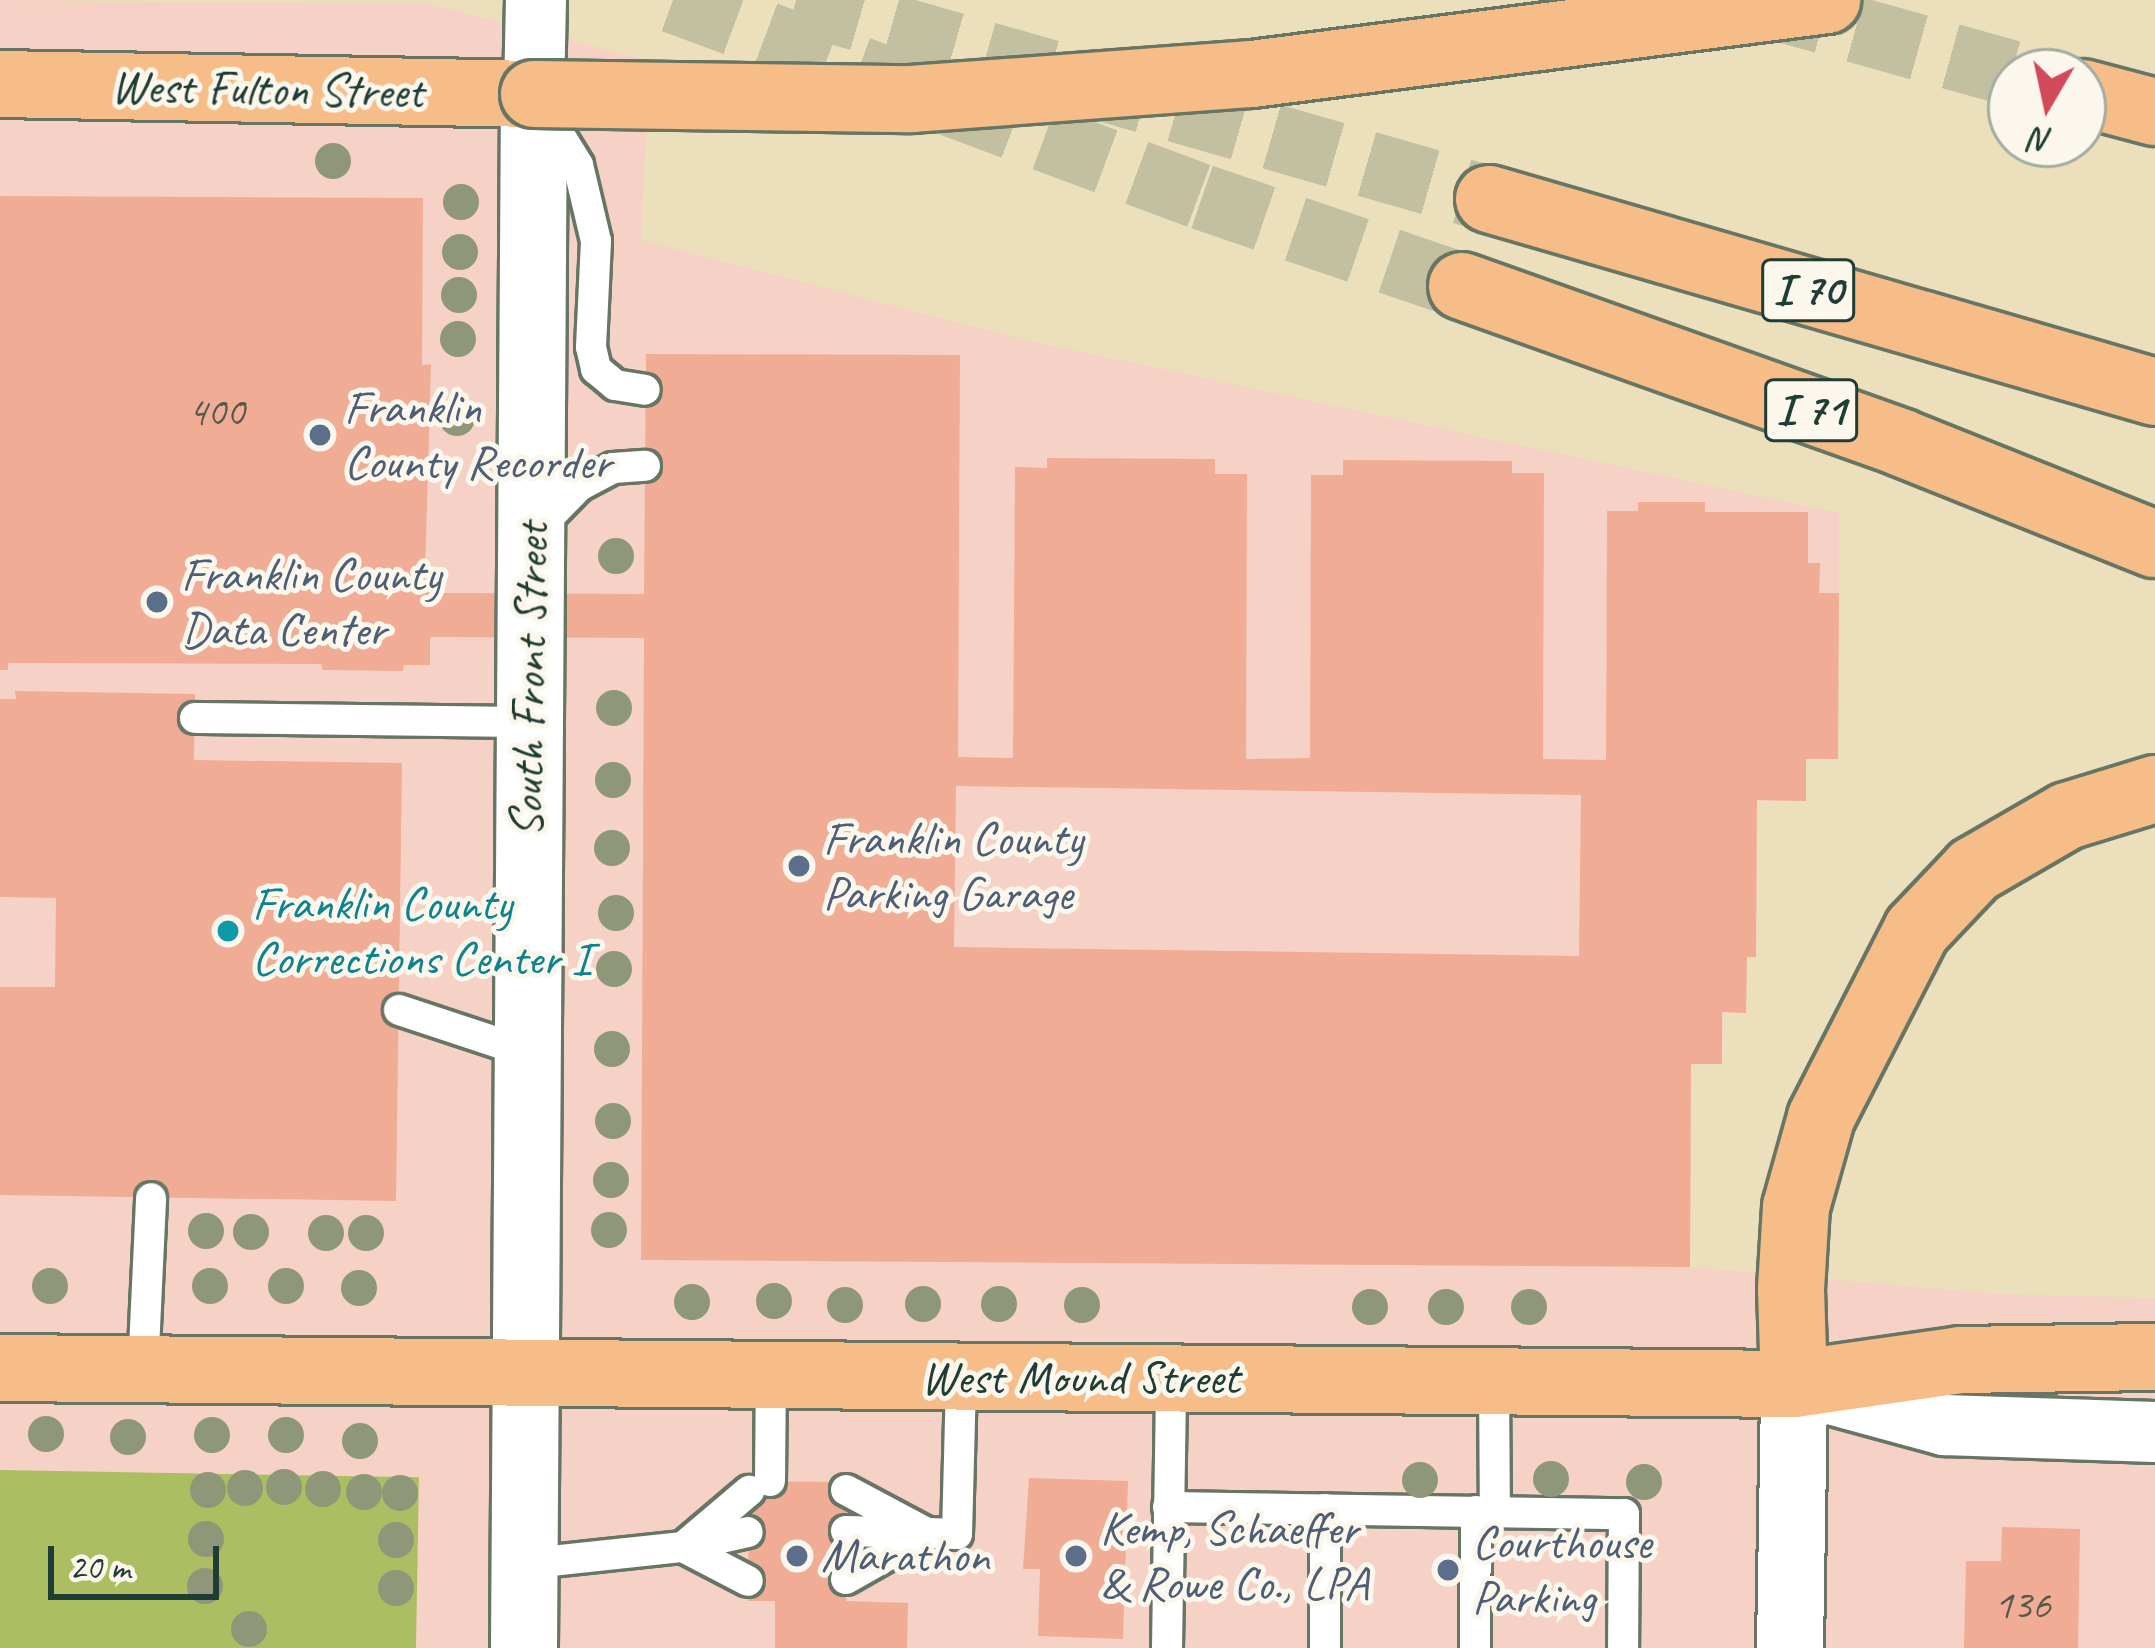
<!DOCTYPE html>
<style>
body{margin:0}
#map{position:relative;width:2155px;height:1648px;overflow:hidden;background:#ecdfbc;font-family:Caveat,sans-serif}
div>[style]{position:absolute}
.built>*{inset:0;background:#f6d1c6}
.green>*{inset:0;background:#abbe62;transform-origin:0 0}
.building>*{inset:0;background:#f1ac96}
.motorway-tunnel>*{height:66px;margin-top:-33px;transform-origin:0;background:repeating-linear-gradient(90deg,#c3bfa1 0 66px,transparent 0 99px)}
.roads{filter:drop-shadow(3px 0 #677664) drop-shadow(-3px 0 #677664) drop-shadow(0 3px #677664) drop-shadow(0 -3px #677664)}
.service>*{height:30px;margin:-15px;padding:0 15px;transform-origin:15px;border-radius:15px;background:#fff}
.minor>*{height:60px;margin:-30px;padding:0 30px;transform-origin:30px;border-radius:30px;background:#fff}
.tertiary>*{height:66px;margin:-33px;padding:0 33px;transform-origin:33px;border-radius:33px;background:#fff}
.primary>*{height:66px;margin:-33px;padding:0 33px;transform-origin:33px;border-radius:33px;background:#f7bd88}
.motorway>*{height:66px;margin:-33px;padding:0 33px;transform-origin:33px;border-radius:33px;background:#f7bd88}
.bridges{filter:drop-shadow(3px 0 #677664) drop-shadow(-3px 0 #677664) drop-shadow(0 3px #677664) drop-shadow(0 -3px #677664)}
.motorway-bridge>*{height:66px;margin:-33px;padding:0 33px;transform-origin:33px;border-radius:33px;background:#f7bd88}
.trees>*{width:36px;height:36px;margin:-18px;border-radius:50%;background:#8e9878}
.dots>*{width:33px;height:33px;translate:-50% -50%;box-sizing:border-box;border:6px solid #fbf7ec;border-radius:50%}
span{translate:-50% -50%;white-space:nowrap;text-align:center;line-height:1.15;-webkit-text-stroke:10px #fbf7ec;paint-order:stroke}
.number-label{font-size:42px;color:#54594c}
.number-label span{-webkit-text-stroke-width:0}
.shield-label span{padding:3px 9px;background:#fbf7ec;border:3px solid;border-radius:9px;-webkit-text-stroke-width:0}
.shield-label{font-size:45px;color:#1f3d34;font-weight:700}
.street-label{font-size:48px;color:#1f3d34}
.service-label{font-size:48px;color:#4e5e75}
.left{translate:0 -50%;text-align:left}
.culture-label{font-size:48px;color:#0d838f}
.north{position:absolute;left:1987px;top:48px;width:120px;height:120px;box-sizing:border-box;background:#fbf7ec;border:3px solid #a3ada2;border-radius:50%;rotate:189deg;font-size:33px;font-weight:700;line-height:48px;text-align:center;color:#1f3d34}
.north::after{content:'';display:block;margin:auto;width:42px;height:54px;background:#d1495b;clip-path:polygon(50% 0,100% 100%,50% 72%,0 100%)}
.scale{position:absolute;left:48px;top:1546px;width:171px;height:54px;box-sizing:border-box;border:6px solid #1f3d34;border-top:0;padding-left:15px;font-size:36px;line-height:42px;white-space:nowrap;color:#1f3d34;-webkit-text-stroke:9px #fbf7ec;paint-order:stroke}
</style>
<div id="map">
<div class="built">
<i style="clip-path:polygon(0 0,431px 4px,649px 61px,641px 240px,1021px 339px,1839px 513px,1838px 759px,1806px 759px,1806px 801px,1757px 801px,1756px 957px,1747px 957px,1746px 1013px,1723px 1012px,1722px 1064px,1691px 1065px,1690px 1267px,1999px 1294px,2155px 1298px,2155px 1648px,0 1648px)"></i>
</div>
<div class="green">
<i style="left:0;top:1470px;width:419px;height:178px;rotate:1deg"></i>
</div>
<div class="building">
<i style="clip-path:polygon(evenodd,0 196px,423px 198px,422px 365px,431px 364px,425px 575px,430px 575px,431px 593px,644px 594px,646px 354px,960px 355px,958px 757px,1013px 758px,1015px 467px,1047px 468px,1047px 458px,1215px 459px,1215px 474px,1247px 474px,1246px 759px,1310px 758px,1311px 475px,1343px 475px,1343px 460px,1512px 461px,1512px 473px,1544px 473px,1543px 759px,1606px 760px,1607px 511px,1638px 511px,1638px 502px,1705px 502px,1705px 512px,1808px 512px,1808px 563px,1820px 563px,1819px 593px,1839px 593px,1838px 759px,1806px 759px,1806px 801px,1757px 800px,1756px 957px,1747px 957px,1746px 1013px,1722px 1012px,1722px 1064px,1691px 1064px,1690px 1267px,641px 1260px,644px 638px,430px 637px,430px 665px,404px 665px,403px 671px,322px 670px,322px 664px,8px 663px,8px 670px,0 670px,0 196px,956px 786px,1581px 795px,1579px 956px,954px 947px,956px 786px)"></i>
<i style="clip-path:polygon(15px 691px,195px 694px,194px 760px,402px 763px,396px 1201px,0 1195px,0 987px,55px 987px,56px 898px,0 897px,0 699px,16px 699px)"></i>
<i style="clip-path:polygon(1029px 1478px,1128px 1481px,1123px 1639px,1038px 1636px,1040px 1569px,1023px 1569px)"></i>
<i style="clip-path:polygon(749px 1481px,847px 1482px,846px 1601px,908px 1603px,907px 1648px,775px 1648px,775px 1601px,748px 1601px)"></i>
<i style="clip-path:polygon(2002px 1527px,2080px 1529px,2078px 1648px,1964px 1648px,1966px 1561px,2001px 1561px)"></i>
</div>
<div class="motorway-tunnel">
<i style="left:673px;top:0;width:564px;rotate:20.43deg"></i>
<i style="left:1202px;top:197px;width:275px;rotate:18.9deg"></i>
<i style="left:796px;top:0;width:721px;rotate:16.02deg"></i>
<i style="left:1760px;top:3px;width:261px;rotate:15.6deg"></i>
</div>
<div class="roads">
<div class="service">
<i style="left:546px;top:113px;width:61px;rotate:58.4deg"></i>
<i style="left:578px;top:165px;width:78px;rotate:76.7deg"></i>
<i style="left:596px;top:241px;width:106px;rotate:92.7deg"></i>
<i style="left:591px;top:347px;width:23px;rotate:77deg"></i>
<i style="left:596px;top:369px;width:25px;rotate:40deg"></i>
<i style="left:615px;top:385px;width:30px;rotate:9deg"></i>
<i style="left:535px;top:531px;width:63px;rotate:-45.6deg"></i>
<i style="left:579px;top:486px;width:38px;rotate:-28deg"></i>
<i style="left:613px;top:468px;width:32px;rotate:-4deg"></i>
<i style="left:195px;top:718px;width:332px;rotate:0.7deg"></i>
<i style="left:399px;top:1010px;width:134px;rotate:18.3deg"></i>
<i style="left:143px;top:1370px;width:172px;rotate:-87.3deg"></i>
<i style="left:1494px;top:1382px;width:130px;rotate:89.6deg"></i>
<i style="left:770px;top:1481px;width:106px;rotate:-89.5deg"></i>
<i style="left:846px;top:1490px;width:92px;rotate:28deg"></i>
<i style="left:1168px;top:1507px;width:456px;rotate:0.9deg"></i>
<i style="left:1624px;top:1514px;width:134px;rotate:90.4deg"></i>
<i style="left:846px;top:1531px;width:75px;rotate:1.5deg"></i>
<i style="left:689px;top:1545px;width:60px;rotate:-12.4deg"></i>
<i style="left:683px;top:1547px;width:87px;rotate:-40.3deg"></i>
<i style="left:523px;top:1564px;width:161px;rotate:-6.1deg"></i>
<i style="left:683px;top:1547px;width:73px;rotate:27.6deg"></i>
<i style="left:846px;top:1579px;width:93px;rotate:-29.6deg"></i>
<i style="left:927px;top:1533px;width:30px;rotate:2deg"></i>
<i style="left:957px;top:1534px;width:156px;rotate:-88.5deg"></i>
<i style="left:1167px;top:1648px;width:269px;rotate:-89.1deg"></i>
<i style="left:1325px;top:1648px;width:139px;rotate:-90deg"></i>
<i style="left:1475px;top:1648px;width:137px;rotate:-89.6deg"></i>
</div>
<div class="minor">
<i style="left:534px;top:94px;width:94px;rotate:-88.8deg"></i>
<i style="left:1794px;top:1384px;width:156px;rotate:15.3deg"></i>
<i style="left:1944px;top:1425px;width:211px;rotate:1.9deg"></i>
</div>
<div class="tertiary">
<i style="left:524px;top:1648px;width:1554px;rotate:-89.63deg"></i>
<i style="left:1790px;top:1648px;width:264px;rotate:-89.1deg"></i>
</div>
<div class="primary">
<i style="left:0;top:84px;width:534px;rotate:1.07deg"></i>
<i style="left:0;top:1368px;width:1794px;rotate:0.51deg"></i>
</div>
<div class="motorway">
<i style="left:2083px;top:93px;width:74px;rotate:14.8deg"></i>
<i style="left:1489px;top:199px;width:693px;rotate:16.16deg"></i>
<i style="left:1462px;top:286px;width:467px;rotate:19.6deg"></i>
<i style="left:1902px;top:443px;width:272px;rotate:21.8deg"></i>
<i style="left:2155px;top:789px;width:92px;rotate:162.9deg"></i>
<i style="left:2067px;top:816px;width:108px;rotate:149.9deg"></i>
<i style="left:1974px;top:870px;width:83px;rotate:133.5deg"></i>
<i style="left:1917px;top:930px;width:211px;rotate:117.1deg"></i>
<i style="left:1821px;top:1118px;width:92px;rotate:105.7deg"></i>
<i style="left:1796px;top:1207px;width:82px;rotate:93.5deg"></i>
<i style="left:1791px;top:1289px;width:95px;rotate:88.2deg"></i>
<i style="left:1794px;top:1384px;width:168px;rotate:-8.2deg"></i>
<i style="left:1960px;top:1360px;width:195px;rotate:-0.9deg"></i>
</div>
</div>
<div class="bridges">
<div class="motorway-bridge">
<i style="left:534px;top:94px;width:377px;rotate:0.8deg"></i>
<i style="left:911px;top:99px;width:342px;rotate:-4.2deg"></i>
<i style="left:1252px;top:74px;width:580px;rotate:-7.33deg"></i>
</div>
</div>
<div class="trees">
<i style="left:333px;top:161px"></i>
<i style="left:461px;top:202px"></i>
<i style="left:460px;top:252px"></i>
<i style="left:459px;top:295px"></i>
<i style="left:458px;top:339px"></i>
<i style="left:457px;top:418px"></i>
<i style="left:616px;top:556px"></i>
<i style="left:614px;top:708px"></i>
<i style="left:613px;top:780px"></i>
<i style="left:612px;top:848px"></i>
<i style="left:616px;top:913px"></i>
<i style="left:614px;top:969px"></i>
<i style="left:612px;top:1049px"></i>
<i style="left:613px;top:1121px"></i>
<i style="left:611px;top:1180px"></i>
<i style="left:609px;top:1230px"></i>
<i style="left:206px;top:1231px"></i>
<i style="left:251px;top:1232px"></i>
<i style="left:326px;top:1233px"></i>
<i style="left:366px;top:1233px"></i>
<i style="left:50px;top:1286px"></i>
<i style="left:210px;top:1286px"></i>
<i style="left:286px;top:1286px"></i>
<i style="left:359px;top:1288px"></i>
<i style="left:774px;top:1301px"></i>
<i style="left:692px;top:1302px"></i>
<i style="left:923px;top:1304px"></i>
<i style="left:999px;top:1304px"></i>
<i style="left:845px;top:1305px"></i>
<i style="left:1082px;top:1305px"></i>
<i style="left:1370px;top:1307px"></i>
<i style="left:1446px;top:1307px"></i>
<i style="left:1529px;top:1307px"></i>
<i style="left:46px;top:1434px"></i>
<i style="left:212px;top:1435px"></i>
<i style="left:286px;top:1435px"></i>
<i style="left:128px;top:1437px"></i>
<i style="left:360px;top:1441px"></i>
<i style="left:1551px;top:1479px"></i>
<i style="left:1420px;top:1480px"></i>
<i style="left:1644px;top:1482px"></i>
<i style="left:284px;top:1487px"></i>
<i style="left:245px;top:1488px"></i>
<i style="left:323px;top:1489px"></i>
<i style="left:208px;top:1490px"></i>
<i style="left:364px;top:1492px"></i>
<i style="left:400px;top:1493px"></i>
<i style="left:206px;top:1539px"></i>
<i style="left:396px;top:1540px"></i>
<i style="left:205px;top:1586px"></i>
<i style="left:396px;top:1588px"></i>
<i style="left:249px;top:1629px"></i>
</div>
<div class="dots">
<i style="left:320px;top:435px;background:#5c6f8a"></i>
<i style="left:157px;top:602px;background:#5c6f8a"></i>
<i style="left:799px;top:866px;background:#5c6f8a"></i>
<i style="left:228px;top:931px;background:#0f9aa8"></i>
<i style="left:797px;top:1556px;background:#5c6f8a"></i>
<i style="left:1076px;top:1556px;background:#5c6f8a"></i>
<i style="left:1448px;top:1570px;background:#5c6f8a"></i>
</div>
<div class="number-label">
<span style="left:216px;top:412px">400</span>
<span style="left:2022px;top:1605px">136</span>
</div>
<div class="shield-label">
<span style="left:1808px;top:290px">I 70</span>
<span style="left:1811px;top:410px">I 71</span>
</div>
<div class="street-label">
<span style="left:267px;top:89px;rotate:1deg">West Fulton Street</span>
<span style="left:529px;top:680px;rotate:-89deg">South Front Street</span>
<span style="left:1080px;top:1378px">West Mound Street</span>
</div>
<div class="service-label">
<span class="left" style="left:344px;top:435px">Franklin<br>County Recorder</span>
<span class="left" style="left:181px;top:602px">Franklin County<br>Data Center</span>
<span class="left" style="left:823px;top:866px">Franklin County<br>Parking Garage</span>
<span class="left" style="left:1100px;top:1556px">Kemp, Schaeffer<br>&amp; Rowe Co., LPA</span>
<span class="left" style="left:1472px;top:1570px">Courthouse<br>Parking</span>
<span class="left" style="left:821px;top:1556px">Marathon</span>
</div>
<div class="culture-label">
<span class="left" style="left:252px;top:931px">Franklin County<br>Corrections Center I</span>
</div>
<div class="north">N</div>
<div class="scale">20 m</div>
</div>
